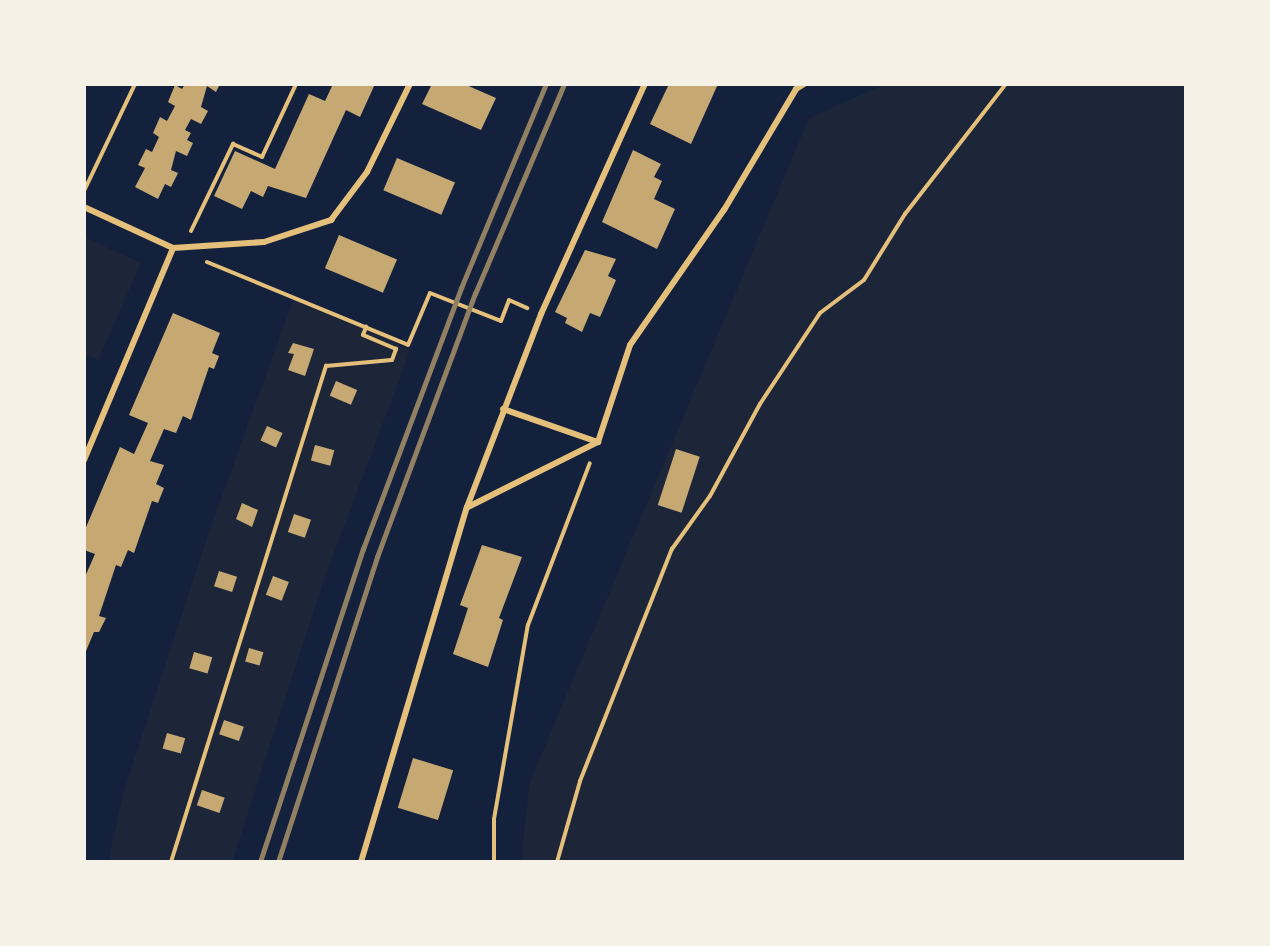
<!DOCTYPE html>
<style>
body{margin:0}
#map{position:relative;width:1270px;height:946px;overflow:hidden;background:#14213d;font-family:"Public Sans",sans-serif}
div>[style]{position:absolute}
.green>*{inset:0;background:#1d2539}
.building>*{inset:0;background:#c6a872;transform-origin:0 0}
.path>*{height:4px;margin:-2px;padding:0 2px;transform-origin:2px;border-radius:2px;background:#e5c07b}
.minor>*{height:6px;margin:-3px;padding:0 3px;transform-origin:3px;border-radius:3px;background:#e5c07b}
.rail>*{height:4.5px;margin:-2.25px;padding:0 2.25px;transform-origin:2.25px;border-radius:2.25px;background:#918062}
span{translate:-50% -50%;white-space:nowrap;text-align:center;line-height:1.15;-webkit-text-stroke:4.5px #f6f1e7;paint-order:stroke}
.frame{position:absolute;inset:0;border:86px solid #f6f1e7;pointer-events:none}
</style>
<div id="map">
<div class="green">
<i style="clip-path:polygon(885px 84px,1186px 84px,1186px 862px,521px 862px,529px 784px,809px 118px)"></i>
<i style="clip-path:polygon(84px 237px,141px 263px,98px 360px,84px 353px)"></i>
<i style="clip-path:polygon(294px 298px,366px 327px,410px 351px,322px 585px,232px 862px,108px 862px,123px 794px,207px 538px)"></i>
</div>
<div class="building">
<i style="clip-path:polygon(185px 84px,220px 84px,216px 92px,207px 86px,201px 107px,208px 111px,201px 124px,191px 119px,185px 130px,191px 133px,187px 140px,193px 143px,187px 156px,176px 151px,171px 170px,178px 173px,171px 187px,165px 184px,158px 199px,135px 187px,145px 168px,138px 165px,146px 149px,152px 152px,159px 137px,153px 133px,160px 117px,167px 121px,175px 106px,168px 102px,175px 85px,182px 89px)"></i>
<i style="clip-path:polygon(333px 84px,375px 84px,360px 117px,346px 110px,306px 198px,268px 186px,263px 197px,251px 191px,242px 209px,214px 196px,235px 151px,275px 169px,309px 94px,325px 101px)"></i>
<i style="clip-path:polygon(432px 84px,464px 84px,496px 98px,481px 130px,422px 104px)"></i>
<i style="clip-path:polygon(669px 84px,718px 84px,691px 144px,650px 124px)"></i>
<i style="clip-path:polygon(633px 150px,661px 164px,654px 177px,662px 181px,654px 199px,675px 209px,657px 249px,602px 222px)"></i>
<i style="left:397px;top:158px;width:63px;height:35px;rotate:23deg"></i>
<i style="left:339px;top:235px;width:63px;height:36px;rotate:23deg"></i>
<i style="clip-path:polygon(585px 250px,616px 259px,608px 276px,616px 280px,600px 317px,590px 313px,582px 332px,565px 323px,567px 318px,555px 312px)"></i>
<i style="clip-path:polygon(173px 313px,220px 333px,212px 353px,219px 356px,214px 369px,209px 367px,191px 420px,183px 416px,176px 433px,164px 429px,150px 461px,164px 465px,156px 484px,164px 488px,158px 503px,152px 501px,134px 553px,128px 550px,121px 567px,116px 565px,99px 616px,106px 618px,99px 632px,94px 632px,84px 656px,84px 579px,95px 554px,84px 550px,84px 532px,120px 447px,134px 454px,148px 423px,129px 415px)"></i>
<i style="clip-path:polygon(293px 343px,314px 349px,305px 376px,288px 370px,294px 354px,288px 353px)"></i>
<i style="left:336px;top:381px;width:23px;height:16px;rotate:23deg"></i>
<i style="left:267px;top:426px;width:17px;height:16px;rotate:24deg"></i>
<i style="left:315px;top:445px;width:20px;height:16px;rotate:15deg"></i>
<i style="left:676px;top:449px;width:25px;height:59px;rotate:18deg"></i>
<i style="clip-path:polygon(242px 503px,258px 510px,252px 527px,236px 519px)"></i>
<i style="left:294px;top:514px;width:18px;height:19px;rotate:19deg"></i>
<i style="clip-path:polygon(482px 545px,522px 557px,499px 618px,503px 620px,488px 667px,453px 654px,468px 608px,460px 605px)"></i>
<i style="left:219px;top:571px;width:19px;height:16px;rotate:18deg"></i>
<i style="left:273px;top:576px;width:17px;height:20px;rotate:21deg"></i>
<i style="left:249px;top:648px;width:15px;height:14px;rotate:16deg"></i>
<i style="left:194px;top:652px;width:19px;height:17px;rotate:16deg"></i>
<i style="left:224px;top:720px;width:21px;height:15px;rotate:19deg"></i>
<i style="left:167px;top:733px;width:19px;height:16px;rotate:16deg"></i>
<i style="left:413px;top:758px;width:42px;height:52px;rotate:17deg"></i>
<i style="left:202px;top:790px;width:24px;height:16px;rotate:19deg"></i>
</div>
<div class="path">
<i style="left:84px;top:191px;width:119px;rotate:-64.5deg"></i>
<i style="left:191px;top:231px;width:97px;rotate:-64.2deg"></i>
<i style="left:233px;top:144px;width:32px;rotate:24deg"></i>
<i style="left:262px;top:157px;width:81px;rotate:-65deg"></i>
<i style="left:207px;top:262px;width:217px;rotate:22.4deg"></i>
<i style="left:408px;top:345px;width:56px;rotate:-67.1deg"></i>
<i style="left:430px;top:293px;width:76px;rotate:21.5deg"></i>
<i style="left:501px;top:321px;width:22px;rotate:-69deg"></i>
<i style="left:509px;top:300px;width:20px;rotate:24deg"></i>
<i style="left:171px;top:862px;width:520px;rotate:-72.65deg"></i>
<i style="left:326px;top:366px;width:66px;rotate:-5.2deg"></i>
<i style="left:392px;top:360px;width:12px;rotate:-70deg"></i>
<i style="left:396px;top:349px;width:36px;rotate:-157deg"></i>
<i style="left:363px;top:335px;width:9px;rotate:-69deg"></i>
<i style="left:494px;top:862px;width:43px;rotate:-90deg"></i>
<i style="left:494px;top:819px;width:197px;rotate:-80.1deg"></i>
<i style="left:528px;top:625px;width:173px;rotate:-69.1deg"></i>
<i style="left:557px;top:862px;width:84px;rotate:-74.1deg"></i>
<i style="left:580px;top:781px;width:250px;rotate:-68.4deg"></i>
<i style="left:672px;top:549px;width:65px;rotate:-54.4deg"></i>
<i style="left:710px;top:496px;width:105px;rotate:-61.5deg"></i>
<i style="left:760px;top:404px;width:109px;rotate:-56.6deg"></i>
<i style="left:820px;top:313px;width:55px;rotate:-36.9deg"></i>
<i style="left:864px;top:280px;width:78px;rotate:-58.2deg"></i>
<i style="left:905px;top:214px;width:165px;rotate:-52.2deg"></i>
</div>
<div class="minor">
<i style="left:84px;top:207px;width:98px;rotate:24.7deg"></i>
<i style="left:173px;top:248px;width:91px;rotate:-3.8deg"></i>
<i style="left:264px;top:242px;width:71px;rotate:-18.2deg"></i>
<i style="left:331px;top:220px;width:60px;rotate:-53.1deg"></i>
<i style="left:367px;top:172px;width:98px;rotate:-64deg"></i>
<i style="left:503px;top:409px;width:101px;rotate:19.2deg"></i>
<i style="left:84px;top:460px;width:230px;rotate:-67.2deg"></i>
<i style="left:468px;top:507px;width:145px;rotate:-26.6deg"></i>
<i style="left:598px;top:442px;width:102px;rotate:-71.7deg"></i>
<i style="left:630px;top:345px;width:165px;rotate:-55.2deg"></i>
<i style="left:724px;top:210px;width:141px;rotate:-59.2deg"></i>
<i style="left:796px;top:89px;width:9px;rotate:-32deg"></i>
<i style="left:361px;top:862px;width:370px;rotate:-73.4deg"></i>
<i style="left:467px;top:507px;width:207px;rotate:-69deg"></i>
<i style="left:541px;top:314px;width:252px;rotate:-65.7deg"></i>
</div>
<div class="rail">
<i style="left:260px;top:862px;width:330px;rotate:-71.8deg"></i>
<i style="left:363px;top:549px;width:279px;rotate:-69.4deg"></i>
<i style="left:461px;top:288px;width:221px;rotate:-67.4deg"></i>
<i style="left:278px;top:862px;width:321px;rotate:-72deg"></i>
<i style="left:377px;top:557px;width:281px;rotate:-69.6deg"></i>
<i style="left:475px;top:294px;width:228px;rotate:-67deg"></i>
</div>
<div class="frame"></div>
</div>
